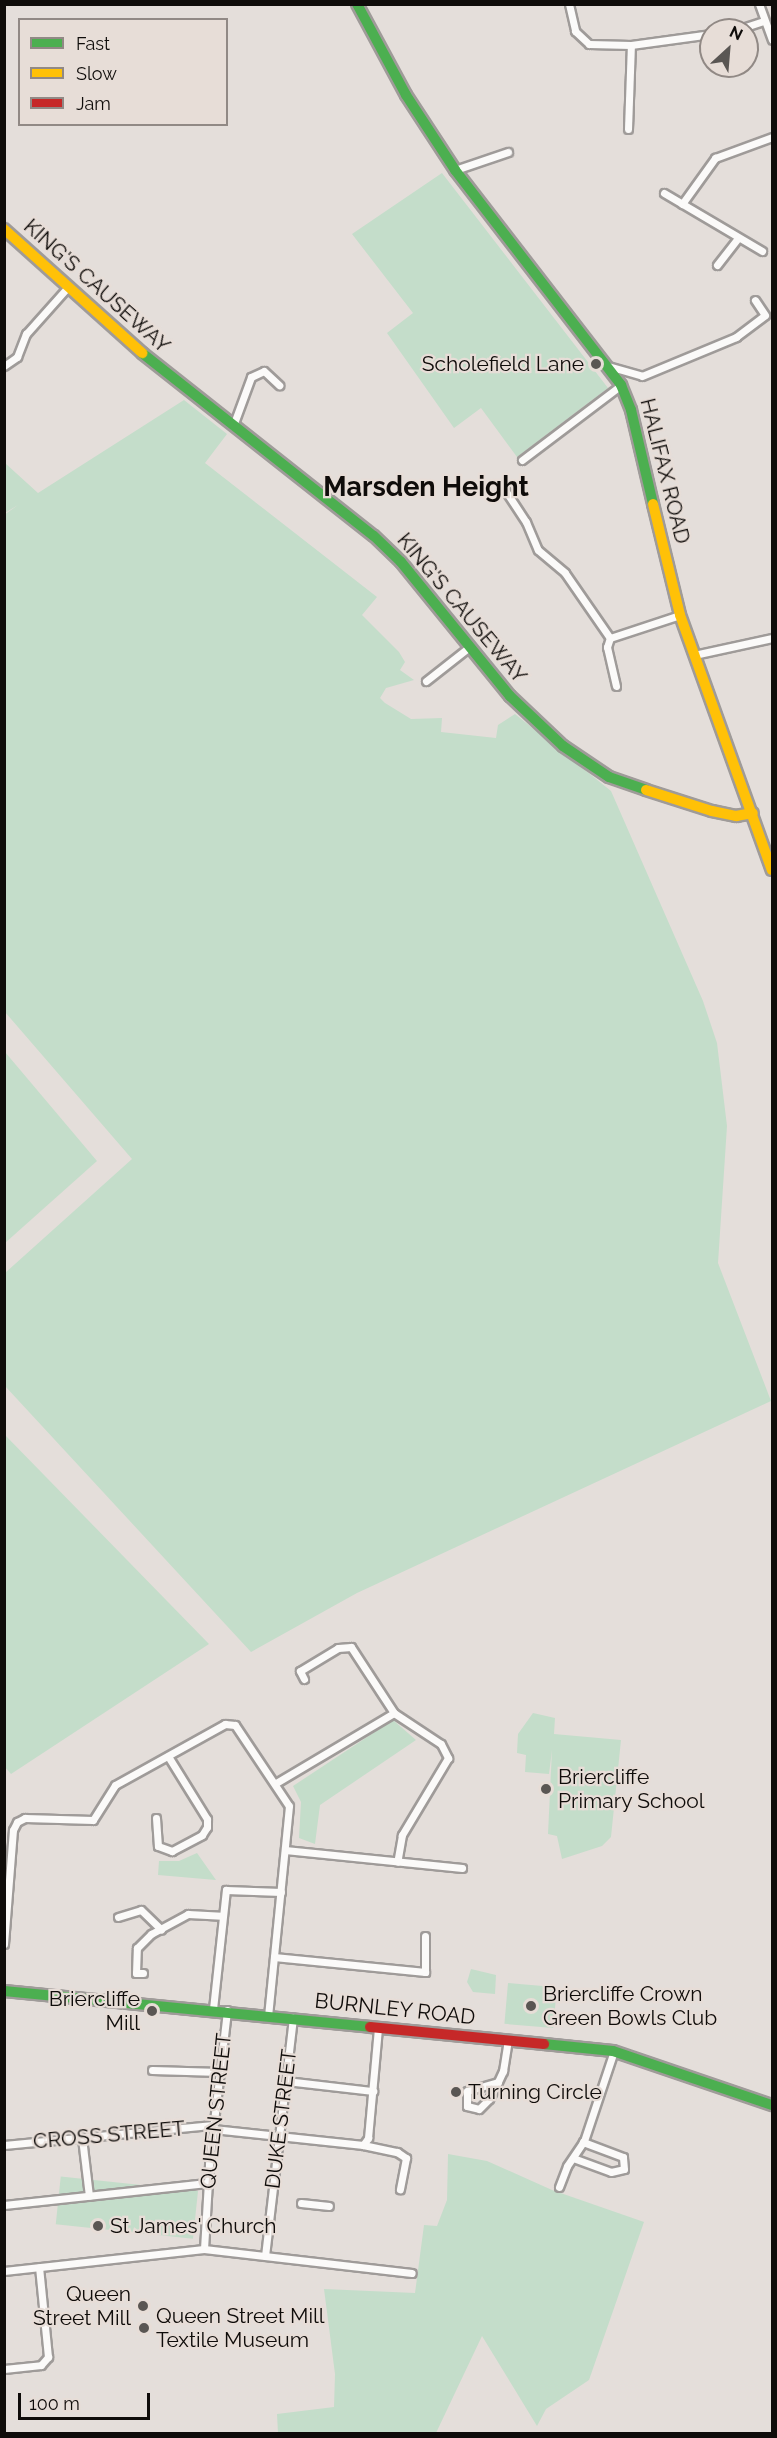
<!DOCTYPE html>
<style>
body{margin:0}
#map{position:relative;width:777px;height:2438px;overflow:hidden;background:#e4deda;font-family:Raleway,sans-serif}
div>[style]{position:absolute}
.green>*{inset:0;background:#c4ddca;transform-origin:0 0}
.roads{filter:drop-shadow(2px 0 #9f9b99) drop-shadow(-2px 0 #9f9b99) drop-shadow(0 2px #9f9b99) drop-shadow(0 -2px #9f9b99)}
.street>*{height:7px;margin:-3.5px;padding:0 3.5px;transform-origin:3.5px;border-radius:3.5px;background:#fbfaf9}
.fast>*{height:10px;margin:-5px;padding:0 5px;transform-origin:5px;border-radius:5px;background:#4caf50}
.slow>*{height:10px;margin:-5px;padding:0 5px;transform-origin:5px;border-radius:5px;background:#ffc107}
.jam>*{height:10px;margin:-5px;padding:0 5px;transform-origin:5px;border-radius:5px;background:#c62828}
.dots>*{width:16px;height:16px;translate:-50% -50%;box-sizing:border-box;border:3px solid #e7ddd7;border-radius:50%}
span{translate:-50% -50%;white-space:nowrap;text-align:center;line-height:1.15;-webkit-text-stroke:4.5px #e7ddd7;paint-order:stroke}
.street-label{font-size:21px;color:#0f0c0a}
.poi-label{font-size:21px;color:#0f0c0a}
.right{translate:-100% -50%;text-align:right}
.left{translate:0 -50%;text-align:left}
.district-label{font-size:27px;color:#0f0c0a;font-weight:700}
.frame{position:absolute;inset:0;border:6px solid #0f0c0a;pointer-events:none}
.legend{position:absolute;left:18px;top:18px;width:210px;height:108px;box-sizing:border-box;background:#e7ddd7;border:2px solid #918985;margin:0;padding:8px 10px;list-style:none;font-size:18px;color:#0f0c0a}
.legend li{display:flex;align-items:center;gap:12px;height:30px}
.legend b{width:30px;border:2px solid #918985}
.north{position:absolute;left:699px;top:18px;width:60px;height:60px;box-sizing:border-box;background:#e7ddd7;border:2px solid #918985;border-radius:50%;rotate:26deg;font-size:16px;font-weight:700;line-height:24px;text-align:center;color:#0f0c0a}
.north::after{content:'';display:block;margin:auto;width:21px;height:27px;background:#5a5653;clip-path:polygon(50% 0,100% 100%,50% 72%,0 100%)}
.scale{position:absolute;left:18px;top:2393px;width:132px;height:27px;box-sizing:border-box;border:3px solid #0f0c0a;border-top:0;padding-left:8px;font-size:18px;line-height:21px;white-space:nowrap;color:#0f0c0a;-webkit-text-stroke:4px #e7ddd7;paint-order:stroke}
</style>
<div id="map">
<div class="green">
<i style="clip-path:polygon(442px 173px,608px 388px,517px 457px,481px 408px,454px 428px,387px 333px,413px 313px,352px 234px)"></i>
<i style="clip-path:polygon(184px 400px,227px 434px,205px 463px,377px 597px,362px 615px,399px 652px,405px 662px,400px 670px,414px 680px,386px 688px,380px 698px,385px 703px,411px 719px,442px 718px,441px 732px,496px 738px,498px 725px,515px 714px,611px 791px,703px 1001px,717px 1043px,727px 1126px,718px 1263px,771px 1401px,357px 1593px,251px 1652px,5px 1386px,5px 1273px,132px 1159px,5px 1012px,4px 515px,18px 505px,5px 513px,5px 463px,38px 493px)"></i>
<i style="clip-path:polygon(5px 1052px,97px 1161px,5px 1243px,4px 1243px)"></i>
<i style="clip-path:polygon(5px 1435px,209px 1644px,11px 1774px,4px 1766px)"></i>
<i style="clip-path:polygon(533px 1713px,555px 1718px,554px 1734px,621px 1740px,611px 1837px,602px 1846px,562px 1859px,557px 1836px,548px 1834px,552px 1750px,549px 1774px,525px 1772px,526px 1755px,517px 1753px,518px 1734px)"></i>
<i style="clip-path:polygon(393px 1720px,416px 1740px,320px 1805px,315px 1844px,299px 1838px,301px 1802px,293px 1786px)"></i>
<i style="clip-path:polygon(197px 1853px,216px 1880px,158px 1875px,159px 1861px,179px 1861px)"></i>
<i style="clip-path:polygon(471px 1969px,496px 1975px,495px 1994px,473px 1992px,467px 1982px)"></i>
<i style="left:508px;top:1983px;width:49px;height:41px;rotate:5deg"></i>
<i style="clip-path:polygon(448px 2154px,487px 2161px,552px 2190px,644px 2222px,589px 2380px,546px 2409px,537px 2426px,482px 2336px,436px 2433px,278px 2433px,277px 2414px,334px 2407px,335px 2374px,324px 2289px,415px 2293px,424px 2225px,437px 2226px,447px 2200px)"></i>
<i style="left:198px;top:2191px;width:48px;height:138px;rotate:96deg"></i>
</div>
<div class="roads">
<div class="street">
<i style="left:569px;top:4px;width:28px;rotate:77deg"></i>
<i style="left:575px;top:31px;width:19px;rotate:43deg"></i>
<i style="left:589px;top:44px;width:42px;rotate:1.4deg"></i>
<i style="left:631px;top:45px;width:81px;rotate:-7.8deg"></i>
<i style="left:759px;top:4px;width:38px;rotate:70deg"></i>
<i style="left:736px;top:30px;width:29px;rotate:-18deg"></i>
<i style="left:628px;top:129px;width:84px;rotate:-88deg"></i>
<i style="left:455px;top:170px;width:56px;rotate:-18.8deg"></i>
<i style="left:664px;top:193px;width:114px;rotate:30.6deg"></i>
<i style="left:682px;top:204px;width:57px;rotate:-54.3deg"></i>
<i style="left:715px;top:158px;width:61px;rotate:-20.2deg"></i>
<i style="left:717px;top:265px;width:34px;rotate:-52deg"></i>
<i style="left:4px;top:366px;width:16px;rotate:-35deg"></i>
<i style="left:17px;top:357px;width:25px;rotate:-69deg"></i>
<i style="left:26px;top:334px;width:62px;rotate:-48.3deg"></i>
<i style="left:608px;top:366px;width:35px;rotate:16deg"></i>
<i style="left:642px;top:376px;width:102px;rotate:-22.5deg"></i>
<i style="left:736px;top:337px;width:36px;rotate:-37deg"></i>
<i style="left:765px;top:315px;width:18px;rotate:-124deg"></i>
<i style="left:233px;top:426px;width:52px;rotate:-69.8deg"></i>
<i style="left:251px;top:377px;width:14px;rotate:-25deg"></i>
<i style="left:264px;top:371px;width:21px;rotate:43deg"></i>
<i style="left:522px;top:460px;width:124px;rotate:-37.1deg"></i>
<i style="left:503px;top:487px;width:42px;rotate:56.7deg"></i>
<i style="left:526px;top:522px;width:30px;rotate:67deg"></i>
<i style="left:538px;top:550px;width:35px;rotate:40deg"></i>
<i style="left:565px;top:573px;width:79px;rotate:55.3deg"></i>
<i style="left:694px;top:655px;width:80px;rotate:-12.3deg"></i>
<i style="left:426px;top:681px;width:53px;rotate:-38.2deg"></i>
<i style="left:616px;top:686px;width:40px;rotate:-103deg"></i>
<i style="left:607px;top:647px;width:9px;rotate:-72deg"></i>
<i style="left:610px;top:638px;width:74px;rotate:-18.2deg"></i>
<i style="left:304px;top:1679px;width:9px;rotate:-117deg"></i>
<i style="left:300px;top:1671px;width:44px;rotate:-31.2deg"></i>
<i style="left:338px;top:1648px;width:13px;rotate:-4deg"></i>
<i style="left:351px;top:1647px;width:79px;rotate:56.9deg"></i>
<i style="left:276px;top:1783px;width:137px;rotate:-30.7deg"></i>
<i style="left:394px;top:1713px;width:56px;rotate:33.4deg"></i>
<i style="left:441px;top:1744px;width:16px;rotate:63deg"></i>
<i style="left:448px;top:1758px;width:90px;rotate:120.9deg"></i>
<i style="left:402px;top:1835px;width:27px;rotate:100deg"></i>
<i style="left:156px;top:1818px;width:28px;rotate:86deg"></i>
<i style="left:158px;top:1846px;width:15px;rotate:20deg"></i>
<i style="left:172px;top:1851px;width:34px;rotate:-28deg"></i>
<i style="left:202px;top:1835px;width:9px;rotate:-58deg"></i>
<i style="left:207px;top:1827px;width:8px;rotate:-90deg"></i>
<i style="left:207px;top:1819px;width:74px;rotate:-121.8deg"></i>
<i style="left:285px;top:1850px;width:178px;rotate:5.8deg"></i>
<i style="left:118px;top:1917px;width:24px;rotate:-17deg"></i>
<i style="left:141px;top:1910px;width:28px;rotate:44deg"></i>
<i style="left:4px;top:1944px;width:114px;rotate:-85.5deg"></i>
<i style="left:13px;top:1830px;width:9px;rotate:-63deg"></i>
<i style="left:17px;top:1822px;width:9px;rotate:-27deg"></i>
<i style="left:25px;top:1818px;width:68px;rotate:1.7deg"></i>
<i style="left:93px;top:1820px;width:41px;rotate:-57.8deg"></i>
<i style="left:115px;top:1785px;width:126px;rotate:-29deg"></i>
<i style="left:225px;top:1724px;width:10px;rotate:6deg"></i>
<i style="left:235px;top:1725px;width:97px;rotate:56.3deg"></i>
<i style="left:289px;top:1806px;width:210px;rotate:95.7deg"></i>
<i style="left:274px;top:1957px;width:152px;rotate:5.7deg"></i>
<i style="left:425px;top:1972px;width:36px;rotate:-90deg"></i>
<i style="left:143px;top:1973px;width:7px;rotate:180deg"></i>
<i style="left:136px;top:1973px;width:25px;rotate:-88deg"></i>
<i style="left:137px;top:1948px;width:20px;rotate:-45deg"></i>
<i style="left:151px;top:1934px;width:42px;rotate:-28.4deg"></i>
<i style="left:188px;top:1914px;width:33px;rotate:3deg"></i>
<i style="left:213px;top:2009px;width:120px;rotate:-83.8deg"></i>
<i style="left:226px;top:1890px;width:55px;rotate:2.1deg"></i>
<i style="left:152px;top:2070px;width:68px;rotate:1.7deg"></i>
<i style="left:286px;top:2081px;width:88px;rotate:6.6deg"></i>
<i style="left:498px;top:2082px;width:32px;rotate:164deg"></i>
<i style="left:467px;top:2091px;width:15px;rotate:90deg"></i>
<i style="left:467px;top:2106px;width:12px;rotate:14deg"></i>
<i style="left:479px;top:2109px;width:14px;rotate:-45deg"></i>
<i style="left:489px;top:2099px;width:15px;rotate:-62deg"></i>
<i style="left:496px;top:2086px;width:17px;rotate:-65deg"></i>
<i style="left:503px;top:2071px;width:31px;rotate:-81deg"></i>
<i style="left:213px;top:2129px;width:151px;rotate:6.1deg"></i>
<i style="left:363px;top:2145px;width:9px;rotate:-54deg"></i>
<i style="left:368px;top:2138px;width:109px;rotate:-84.8deg"></i>
<i style="left:82px;top:2138px;width:58px;rotate:83.1deg"></i>
<i style="left:4px;top:2145px;width:210px;rotate:-5.5deg"></i>
<i style="left:363px;top:2145px;width:35px;rotate:12deg"></i>
<i style="left:397px;top:2152px;width:11px;rotate:34deg"></i>
<i style="left:406px;top:2158px;width:32px;rotate:101deg"></i>
<i style="left:573px;top:2158px;width:40px;rotate:20.2deg"></i>
<i style="left:611px;top:2172px;width:13px;rotate:-13deg"></i>
<i style="left:624px;top:2169px;width:12px;rotate:-95deg"></i>
<i style="left:623px;top:2157px;width:43px;rotate:-159.4deg"></i>
<i style="left:559px;top:2187px;width:22px;rotate:-69deg"></i>
<i style="left:567px;top:2166px;width:30px;rotate:-56deg"></i>
<i style="left:584px;top:2141px;width:95px;rotate:-71.6deg"></i>
<i style="left:301px;top:2203px;width:28px;rotate:6deg"></i>
<i style="left:4px;top:2205px;width:204px;rotate:-6.2deg"></i>
<i style="left:204px;top:2249px;width:85px;rotate:-86.6deg"></i>
<i style="left:209px;top:2164px;width:155px;rotate:-83.3deg"></i>
<i style="left:265px;top:2256px;width:240px;rotate:-83.3deg"></i>
<i style="left:4px;top:2271px;width:201px;rotate:-6.3deg"></i>
<i style="left:204px;top:2249px;width:209px;rotate:6.6deg"></i>
<i style="left:4px;top:2369px;width:37px;rotate:-6deg"></i>
<i style="left:41px;top:2365px;width:11px;rotate:-49deg"></i>
<i style="left:48px;top:2357px;width:90px;rotate:-95.7deg"></i>
</div>
<div class="fast">
<i style="left:357px;top:4px;width:103px;rotate:61.7deg"></i>
<i style="left:406px;top:95px;width:90px;rotate:56.8deg"></i>
<i style="left:455px;top:170px;width:272px;rotate:52.3deg"></i>
<i style="left:621px;top:385px;width:27px;rotate:68deg"></i>
<i style="left:631px;top:410px;width:97px;rotate:76.8deg"></i>
<i style="left:142px;top:353px;width:295px;rotate:38.3deg"></i>
<i style="left:374px;top:536px;width:37px;rotate:44deg"></i>
<i style="left:401px;top:562px;width:173px;rotate:50.9deg"></i>
<i style="left:510px;top:696px;width:73px;rotate:43.3deg"></i>
<i style="left:563px;top:746px;width:55px;rotate:34deg"></i>
<i style="left:609px;top:777px;width:39px;rotate:19deg"></i>
<i style="left:4px;top:1991px;width:368px;rotate:5.6deg"></i>
<i style="left:544px;top:2044px;width:69px;rotate:5.8deg"></i>
<i style="left:613px;top:2051px;width:168px;rotate:18.8deg"></i>
</div>
<div class="slow">
<i style="left:4px;top:229px;width:186px;rotate:41.9deg"></i>
<i style="left:653px;top:504px;width:114px;rotate:76.3deg"></i>
<i style="left:680px;top:615px;width:271px;rotate:70.2deg"></i>
<i style="left:646px;top:790px;width:69px;rotate:17.7deg"></i>
<i style="left:712px;top:811px;width:25px;rotate:12deg"></i>
<i style="left:736px;top:816px;width:17px;rotate:-10deg"></i>
</div>
<div class="jam">
<i style="left:370px;top:2027px;width:175px;rotate:5.6deg"></i>
</div>
</div>
<div class="dots">
<i style="left:596px;top:364px;background:#5a5653"></i>
<i style="left:546px;top:1789px;background:#5a5653"></i>
<i style="left:531px;top:2006px;background:#5a5653"></i>
<i style="left:152px;top:2011px;background:#5a5653"></i>
<i style="left:456px;top:2092px;background:#5a5653"></i>
<i style="left:98px;top:2226px;background:#5a5653"></i>
<i style="left:143px;top:2306px;background:#5a5653"></i>
<i style="left:144px;top:2328px;background:#5a5653"></i>
</div>
<div class="street-label">
<span style="left:97px;top:286px;rotate:42deg">KING'S CAUSEWAY</span>
<span style="left:665px;top:471px;rotate:76deg">HALIFAX ROAD</span>
<span style="left:462px;top:608px;rotate:50deg">KING'S CAUSEWAY</span>
<span style="left:395px;top:2009px;rotate:6deg">BURNLEY ROAD</span>
<span style="left:216px;top:2111px;rotate:-84deg">QUEEN STREET</span>
<span style="left:281px;top:2119px;rotate:-83deg">DUKE STREET</span>
<span style="left:109px;top:2135px;rotate:-5deg">CROSS STREET</span>
</div>
<div class="poi-label">
<span class="right" style="left:584px;top:364px">Scholefield Lane</span>
<span class="left" style="left:558px;top:1789px">Briercliffe<br>Primary School</span>
<span class="left" style="left:543px;top:2006px">Briercliffe Crown<br>Green Bowls Club</span>
<span class="right" style="left:140px;top:2011px">Briercliffe<br>Mill</span>
<span class="left" style="left:468px;top:2092px">Turning Circle</span>
<span class="left" style="left:110px;top:2226px">St James' Church</span>
<span class="right" style="left:131px;top:2306px">Queen<br>Street Mill</span>
<span class="left" style="left:156px;top:2328px">Queen Street Mill<br>Textile Museum</span>
</div>
<div class="district-label">
<span style="left:426px;top:487px">Marsden Height</span>
</div>
<div class="frame"></div>
<ul class="legend">
<li><b style="height:8px;background:#4caf50"></b>Fast</li>
<li><b style="height:8px;background:#ffc107"></b>Slow</li>
<li><b style="height:8px;background:#c62828"></b>Jam</li>
</ul>
<div class="north">N</div>
<div class="scale">100 m</div>
</div>
